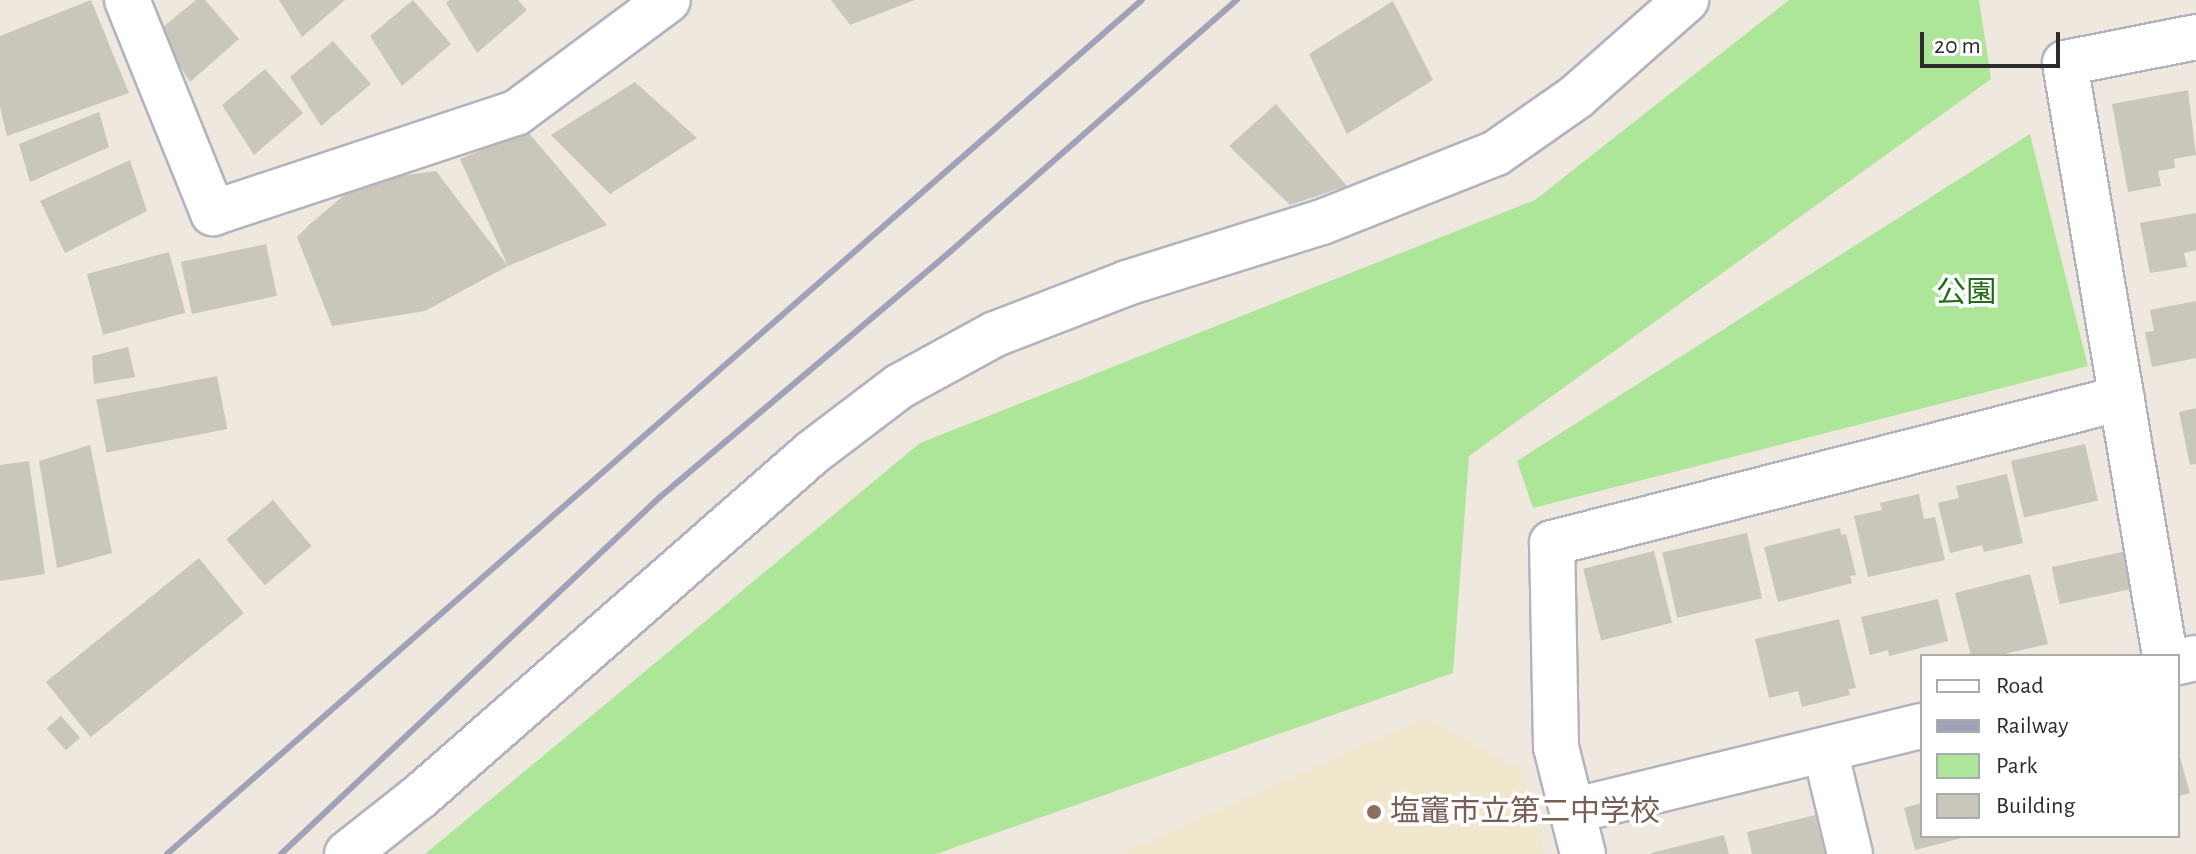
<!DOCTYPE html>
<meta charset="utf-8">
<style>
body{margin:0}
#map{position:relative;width:2196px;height:854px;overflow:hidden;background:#eee8de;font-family:"Alegreya Sans","Noto Sans JP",sans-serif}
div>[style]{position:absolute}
.education>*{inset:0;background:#f0e7cd}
.green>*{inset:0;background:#aee699}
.building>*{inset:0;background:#c9c6bc;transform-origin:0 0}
.roads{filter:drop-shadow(2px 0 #b2b3c0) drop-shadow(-2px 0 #b2b3c0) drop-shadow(0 2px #b2b3c0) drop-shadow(0 -2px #b2b3c0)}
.street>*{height:44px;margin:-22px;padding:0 22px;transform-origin:22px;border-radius:22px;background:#fff}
.secondary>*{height:44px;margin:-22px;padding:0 22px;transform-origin:22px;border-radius:22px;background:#fff}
.rail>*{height:6px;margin:-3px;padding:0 3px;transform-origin:3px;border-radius:3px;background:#a0a2b7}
.dots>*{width:22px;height:22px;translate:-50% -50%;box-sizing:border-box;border:4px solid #fff;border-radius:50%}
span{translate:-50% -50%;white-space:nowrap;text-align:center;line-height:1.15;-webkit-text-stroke:7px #fff;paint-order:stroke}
.park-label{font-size:30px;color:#246d18}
.education-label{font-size:30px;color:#785e54}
.left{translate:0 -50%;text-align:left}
.legend{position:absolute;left:1920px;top:654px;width:260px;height:184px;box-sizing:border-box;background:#fff;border:2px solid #ababab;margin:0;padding:10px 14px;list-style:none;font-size:24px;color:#2c2c2c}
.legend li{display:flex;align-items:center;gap:16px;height:40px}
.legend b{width:40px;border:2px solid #ababab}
.scale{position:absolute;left:1920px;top:32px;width:140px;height:36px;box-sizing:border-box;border:4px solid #2c2c2c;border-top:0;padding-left:10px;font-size:24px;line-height:28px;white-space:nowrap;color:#2c2c2c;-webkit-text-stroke:6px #fff;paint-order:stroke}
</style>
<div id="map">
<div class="education">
<i style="clip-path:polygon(1425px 718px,1522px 770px,1544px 854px,1121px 854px)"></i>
</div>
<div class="green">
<i style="clip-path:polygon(1789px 0,1979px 0,1991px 79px,1469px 456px,1453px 673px,936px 854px,425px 854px,920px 443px,1535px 200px)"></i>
<i style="clip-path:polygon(2030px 134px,2088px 366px,1533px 508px,1517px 461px)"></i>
</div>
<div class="building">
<i style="clip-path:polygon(91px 0,129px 93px,7px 136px,0 107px,0 36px)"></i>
<i style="clip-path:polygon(196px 0,205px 0,239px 39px,190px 82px,158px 31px)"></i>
<i style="clip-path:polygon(279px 0,345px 0,302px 37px)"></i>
<i style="clip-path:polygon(413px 0,451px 44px,402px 86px,370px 36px)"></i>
<i style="clip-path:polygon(449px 0,518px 0,527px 10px,477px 53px,446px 3px)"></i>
<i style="clip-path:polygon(831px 0,915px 0,850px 25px)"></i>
<i style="clip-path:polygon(1393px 1px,1433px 80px,1347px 134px,1309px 54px)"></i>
<i style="clip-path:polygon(333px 41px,371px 84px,321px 126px,290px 77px)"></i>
<i style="clip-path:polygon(265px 69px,303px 113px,254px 155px,222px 105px)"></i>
<i style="clip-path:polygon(635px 82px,697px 138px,610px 194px,551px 135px)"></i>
<i style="clip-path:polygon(2188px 90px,2196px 155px,2174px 159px,2175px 168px,2158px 171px,2161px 186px,2128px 192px,2112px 104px)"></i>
<i style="clip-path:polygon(1276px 104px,1347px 186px,1290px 205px,1229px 146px)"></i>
<i style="clip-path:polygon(99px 112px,109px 147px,30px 182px,19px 144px)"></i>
<i style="clip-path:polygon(527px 131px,607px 225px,508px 266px,425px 311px,332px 326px,297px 237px,310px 224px,361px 181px,436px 171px,508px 266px,460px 159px)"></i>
<i style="clip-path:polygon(130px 160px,147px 211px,65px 253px,40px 201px)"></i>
<i style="clip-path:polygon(2196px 213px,2196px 250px,2184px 253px,2187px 267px,2150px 273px,2140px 223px)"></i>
<i style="left:266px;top:244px;width:53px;height:87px;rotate:78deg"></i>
<i style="left:169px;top:252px;width:63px;height:85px;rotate:75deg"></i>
<i style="clip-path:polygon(2196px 301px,2196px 358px,2152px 367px,2145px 332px,2154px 331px,2150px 310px)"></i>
<i style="clip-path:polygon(128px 347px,135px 377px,94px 384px,92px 356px)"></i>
<i style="left:217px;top:376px;width:54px;height:123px;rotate:79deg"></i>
<i style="clip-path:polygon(2196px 408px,2196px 464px,2190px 465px,2179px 412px)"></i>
<i style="left:2085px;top:444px;width:58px;height:76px;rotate:77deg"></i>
<i style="clip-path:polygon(90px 445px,112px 553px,57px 568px,39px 461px)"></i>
<i style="clip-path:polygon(29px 461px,45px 574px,0 581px,0 465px)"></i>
<i style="clip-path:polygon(2007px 474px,2023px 543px,1984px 552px,1982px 545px,1950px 553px,1938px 503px,1959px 498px,1956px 486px)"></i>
<i style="clip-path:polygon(1919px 494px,1924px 519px,1935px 517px,1945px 560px,1868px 577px,1854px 516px,1882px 510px,1880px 503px)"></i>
<i style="left:273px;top:500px;width:60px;height:61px;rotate:50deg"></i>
<i style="clip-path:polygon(1840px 528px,1841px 535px,1846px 534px,1856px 575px,1850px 576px,1852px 583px,1778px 602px,1764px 547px)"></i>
<i style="left:1747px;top:533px;width:67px;height:87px;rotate:77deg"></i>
<i style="left:1654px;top:551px;width:74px;height:73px;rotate:76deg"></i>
<i style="left:2127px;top:551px;width:38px;height:77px;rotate:78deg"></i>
<i style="left:199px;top:558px;width:71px;height:197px;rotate:51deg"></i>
<i style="clip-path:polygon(2030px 574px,2048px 644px,1996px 656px,1971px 656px,1955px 593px)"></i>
<i style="clip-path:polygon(1938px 599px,1948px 641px,1889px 656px,1888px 650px,1870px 655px,1861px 617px)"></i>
<i style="clip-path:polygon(1839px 619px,1856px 688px,1848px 689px,1850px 695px,1802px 707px,1798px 691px,1769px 698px,1755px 639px)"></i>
<i style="left:61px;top:716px;width:29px;height:19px;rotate:49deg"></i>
<i style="clip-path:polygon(2178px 750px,2190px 793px,2178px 796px)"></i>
<i style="clip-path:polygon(1922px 803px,1922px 836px,1966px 837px,1915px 850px,1904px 808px)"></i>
<i style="clip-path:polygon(1831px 811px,1841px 854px,1752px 854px,1747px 832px)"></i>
<i style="clip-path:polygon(1724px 835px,1729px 854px,1651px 854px,1651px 853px)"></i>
</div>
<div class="roads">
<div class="street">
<i style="left:127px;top:0;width:230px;rotate:68deg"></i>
<i style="left:213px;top:213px;width:319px;rotate:-18.3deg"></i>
<i style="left:516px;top:113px;width:189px;rotate:-36.6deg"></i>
<i style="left:2165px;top:656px;width:601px;rotate:-99.57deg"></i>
<i style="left:2065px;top:63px;width:134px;rotate:-11.2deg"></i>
<i style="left:1825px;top:750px;width:107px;rotate:76.5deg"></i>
<i style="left:1572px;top:811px;width:66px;rotate:-104deg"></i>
<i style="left:1556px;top:747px;width:204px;rotate:-91.1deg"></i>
<i style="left:1552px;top:543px;width:588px;rotate:-14.27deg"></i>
<i style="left:347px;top:854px;width:90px;rotate:-38.3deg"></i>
<i style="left:418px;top:798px;width:525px;rotate:-41.22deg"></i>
<i style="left:813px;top:452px;width:109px;rotate:-37.2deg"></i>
<i style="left:900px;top:386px;width:108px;rotate:-28.7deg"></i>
<i style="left:995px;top:334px;width:142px;rotate:-21.1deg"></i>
<i style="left:1127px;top:283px;width:204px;rotate:-17.4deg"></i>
<i style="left:1322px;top:222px;width:187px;rotate:-21.6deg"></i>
<i style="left:1496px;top:153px;width:98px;rotate:-35deg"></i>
<i style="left:1576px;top:97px;width:147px;rotate:-41.4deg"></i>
</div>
<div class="secondary">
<i style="left:2178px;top:662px;width:18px;rotate:-13deg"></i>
<i style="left:1583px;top:854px;width:44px;rotate:-104.3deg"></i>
<i style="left:1572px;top:811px;width:360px;rotate:-13.7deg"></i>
</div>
</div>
<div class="rail">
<i style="left:167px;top:854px;width:1296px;rotate:-41.22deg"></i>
<i style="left:281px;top:854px;width:521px;rotate:-43.29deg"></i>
<i style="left:660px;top:497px;width:381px;rotate:-40.2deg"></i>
<i style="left:951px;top:251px;width:381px;rotate:-41.3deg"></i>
</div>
<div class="dots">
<i style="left:1374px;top:812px;background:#8d6e63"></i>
</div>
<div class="park-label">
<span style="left:1966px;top:293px">公園</span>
</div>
<div class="education-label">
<span class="left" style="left:1390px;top:812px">塩竈市立第二中学校</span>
</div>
<ul class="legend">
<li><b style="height:10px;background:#fff"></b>Road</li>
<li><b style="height:10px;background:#a0a2b7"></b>Railway</li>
<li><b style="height:22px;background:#aee699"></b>Park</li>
<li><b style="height:22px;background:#c9c6bc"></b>Building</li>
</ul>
<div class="scale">20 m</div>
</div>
